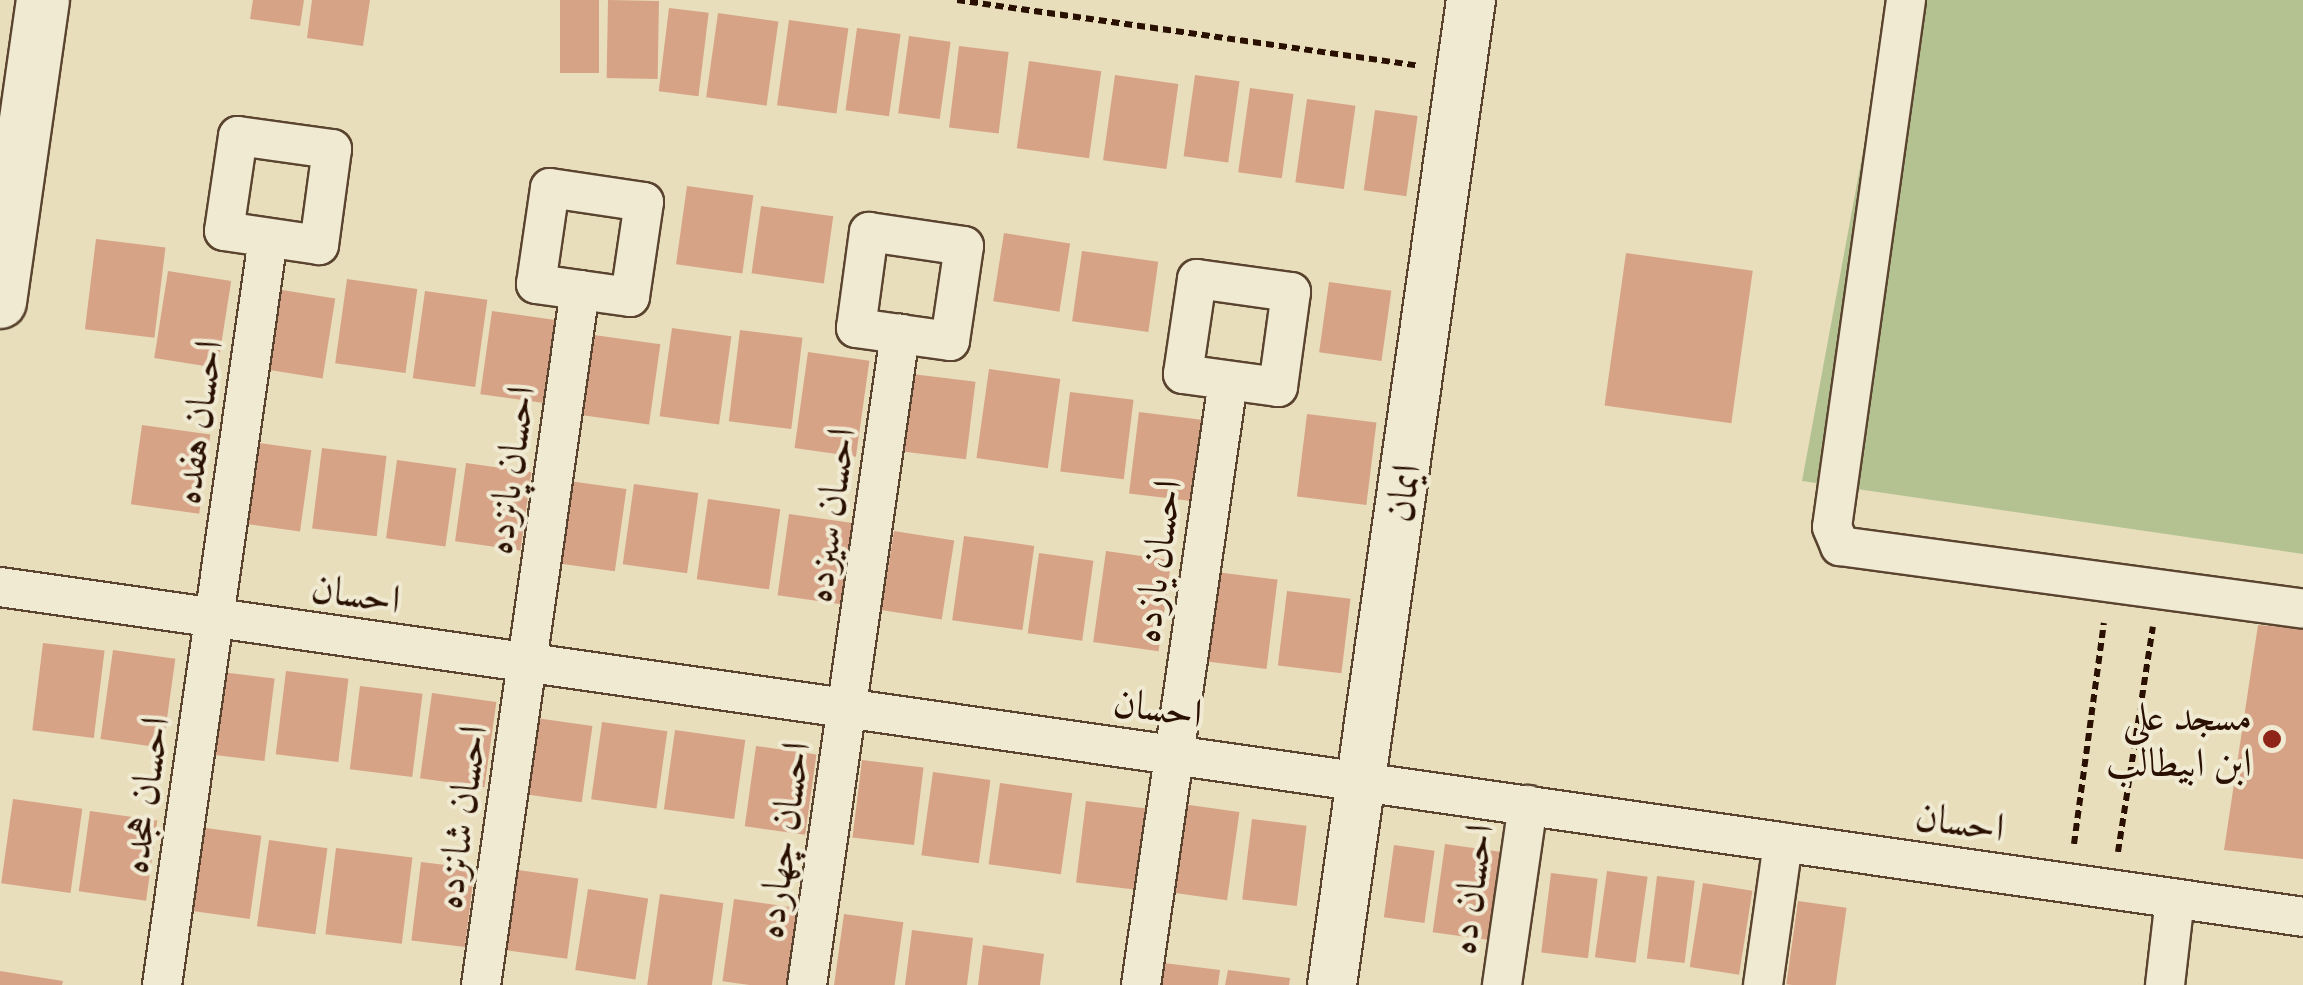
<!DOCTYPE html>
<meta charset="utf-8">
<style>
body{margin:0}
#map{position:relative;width:2303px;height:985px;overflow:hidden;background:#e8debb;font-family:"Gentium Book Plus",Amiri,serif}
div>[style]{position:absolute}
.green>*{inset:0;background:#b4c292}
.building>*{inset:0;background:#d7a387;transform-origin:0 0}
.path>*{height:6px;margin-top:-3px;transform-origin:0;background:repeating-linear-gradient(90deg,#2a1000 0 8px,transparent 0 13px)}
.roads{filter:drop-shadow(2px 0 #5a442f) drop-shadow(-2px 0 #5a442f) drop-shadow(0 2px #5a442f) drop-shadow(0 -2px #5a442f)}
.minor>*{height:38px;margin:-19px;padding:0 19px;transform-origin:19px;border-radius:19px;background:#f0ead3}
.tertiary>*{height:48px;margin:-24px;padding:0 24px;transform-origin:24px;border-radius:24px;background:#f0ead3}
.secondary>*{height:52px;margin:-26px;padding:0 26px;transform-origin:26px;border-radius:26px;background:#f0ead3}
.dots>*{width:28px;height:28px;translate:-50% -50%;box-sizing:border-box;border:5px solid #f0ead3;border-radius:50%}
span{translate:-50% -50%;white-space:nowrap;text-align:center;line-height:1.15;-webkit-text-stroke:8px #f0ead3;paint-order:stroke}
.street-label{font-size:40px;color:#2a1000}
.poi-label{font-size:40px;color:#2a1000}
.right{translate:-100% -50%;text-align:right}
</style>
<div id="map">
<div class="green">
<i style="clip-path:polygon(1891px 0,2303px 0,2303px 554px,1802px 481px)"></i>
</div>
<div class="building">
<i style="clip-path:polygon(253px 0,304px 0,300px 26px,250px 19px)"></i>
<i style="clip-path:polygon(312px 0,370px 0,363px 46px,307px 38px)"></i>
<i style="left:560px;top:0;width:39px;height:73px"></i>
<i style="left:608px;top:0;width:51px;height:78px;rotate:1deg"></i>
<i style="left:669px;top:8px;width:40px;height:84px;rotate:7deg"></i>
<i style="left:718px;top:13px;width:61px;height:85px;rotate:8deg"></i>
<i style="left:789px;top:20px;width:60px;height:86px;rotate:8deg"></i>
<i style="left:857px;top:28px;width:44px;height:83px;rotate:8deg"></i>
<i style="left:909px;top:36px;width:42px;height:78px;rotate:8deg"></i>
<i style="left:959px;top:46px;width:50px;height:82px;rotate:7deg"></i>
<i style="left:1029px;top:61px;width:73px;height:88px;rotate:8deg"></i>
<i style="left:1115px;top:75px;width:64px;height:86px;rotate:8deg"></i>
<i style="left:1195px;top:75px;width:45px;height:82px;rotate:8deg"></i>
<i style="left:1250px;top:88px;width:44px;height:85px;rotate:8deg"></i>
<i style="left:1307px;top:99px;width:49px;height:84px;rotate:8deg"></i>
<i style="left:1375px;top:110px;width:43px;height:81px;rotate:8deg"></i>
<i style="left:687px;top:186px;width:67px;height:79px;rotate:8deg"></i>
<i style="left:761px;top:206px;width:73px;height:68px;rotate:8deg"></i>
<i style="left:1004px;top:233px;width:67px;height:69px;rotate:9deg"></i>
<i style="left:96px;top:239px;width:70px;height:91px;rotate:7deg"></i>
<i style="left:1082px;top:251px;width:77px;height:71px;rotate:8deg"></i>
<i style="left:1626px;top:253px;width:128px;height:154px;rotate:8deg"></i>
<i style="left:168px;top:271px;width:64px;height:88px;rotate:9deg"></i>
<i style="left:347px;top:279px;width:71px;height:85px;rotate:8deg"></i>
<i style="left:1329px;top:282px;width:63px;height:71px;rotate:8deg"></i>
<i style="left:276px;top:289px;width:60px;height:81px;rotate:9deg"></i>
<i style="left:425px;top:291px;width:63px;height:88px;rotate:8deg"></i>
<i style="left:492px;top:311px;width:64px;height:84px;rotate:8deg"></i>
<i style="left:672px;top:328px;width:60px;height:89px;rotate:8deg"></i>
<i style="left:740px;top:330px;width:63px;height:92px;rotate:7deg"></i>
<i style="left:594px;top:335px;width:67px;height:81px;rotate:8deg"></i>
<i style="left:808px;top:352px;width:62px;height:97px;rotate:8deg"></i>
<i style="left:989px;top:369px;width:72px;height:90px;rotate:8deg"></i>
<i style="left:912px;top:374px;width:64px;height:78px;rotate:7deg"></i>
<i style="left:1070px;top:392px;width:64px;height:80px;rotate:7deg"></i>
<i style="left:1139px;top:412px;width:63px;height:82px;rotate:7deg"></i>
<i style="left:1307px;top:414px;width:70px;height:83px;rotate:7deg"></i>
<i style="left:142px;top:425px;width:69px;height:80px;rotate:8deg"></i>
<i style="left:253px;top:442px;width:59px;height:82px;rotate:8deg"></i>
<i style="left:322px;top:448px;width:65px;height:81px;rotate:7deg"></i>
<i style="left:397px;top:460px;width:60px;height:79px;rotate:8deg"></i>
<i style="left:466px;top:463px;width:66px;height:79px;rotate:8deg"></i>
<i style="left:569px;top:481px;width:58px;height:83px;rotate:8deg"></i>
<i style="left:634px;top:484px;width:65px;height:81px;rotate:8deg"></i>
<i style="left:708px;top:499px;width:73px;height:81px;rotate:8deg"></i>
<i style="left:789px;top:514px;width:66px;height:82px;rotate:8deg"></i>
<i style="left:894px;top:531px;width:61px;height:80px;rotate:9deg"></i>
<i style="left:964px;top:536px;width:71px;height:85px;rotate:8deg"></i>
<i style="left:1106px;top:551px;width:66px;height:92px;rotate:8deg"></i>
<i style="left:1039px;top:553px;width:55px;height:81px;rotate:8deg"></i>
<i style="left:1216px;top:572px;width:62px;height:90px;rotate:7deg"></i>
<i style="left:1287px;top:591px;width:64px;height:75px;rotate:7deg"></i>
<i style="clip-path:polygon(2258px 625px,2303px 629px,2303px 859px,2224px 850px)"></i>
<i style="left:43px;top:643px;width:62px;height:88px;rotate:7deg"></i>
<i style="left:113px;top:650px;width:63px;height:90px;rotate:8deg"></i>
<i style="left:286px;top:671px;width:63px;height:84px;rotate:7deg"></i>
<i style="left:221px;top:672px;width:54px;height:83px;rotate:7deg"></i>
<i style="left:360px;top:686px;width:63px;height:84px;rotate:7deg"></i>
<i style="left:432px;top:693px;width:65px;height:86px;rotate:8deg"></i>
<i style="left:536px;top:718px;width:57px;height:77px;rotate:8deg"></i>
<i style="left:602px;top:722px;width:66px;height:78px;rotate:8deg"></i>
<i style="left:675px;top:730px;width:71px;height:80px;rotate:8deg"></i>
<i style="left:756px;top:746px;width:61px;height:81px;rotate:8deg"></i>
<i style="left:862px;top:760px;width:62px;height:78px;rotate:7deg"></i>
<i style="left:933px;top:772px;width:58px;height:84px;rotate:8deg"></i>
<i style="left:1000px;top:783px;width:73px;height:82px;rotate:8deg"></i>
<i style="left:13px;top:799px;width:70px;height:85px;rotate:8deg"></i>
<i style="left:1086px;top:801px;width:63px;height:82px;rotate:7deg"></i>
<i style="left:1182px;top:804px;width:58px;height:89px;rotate:8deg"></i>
<i style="left:90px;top:811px;width:68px;height:81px;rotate:8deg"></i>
<i style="left:1252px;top:819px;width:55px;height:81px;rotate:7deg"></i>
<i style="left:199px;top:827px;width:63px;height:84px;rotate:8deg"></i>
<i style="left:269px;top:840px;width:59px;height:87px;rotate:8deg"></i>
<i style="left:1445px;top:844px;width:59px;height:89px;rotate:8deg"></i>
<i style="left:1394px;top:845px;width:41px;height:73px;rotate:8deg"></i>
<i style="left:336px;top:848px;width:77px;height:87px;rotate:7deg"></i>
<i style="left:421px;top:862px;width:54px;height:79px;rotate:7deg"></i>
<i style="left:518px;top:870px;width:61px;height:81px;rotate:8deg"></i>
<i style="left:1607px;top:871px;width:41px;height:87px;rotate:8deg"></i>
<i style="left:1551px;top:873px;width:47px;height:80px;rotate:7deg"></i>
<i style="left:1657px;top:876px;width:38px;height:83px;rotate:7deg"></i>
<i style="left:1703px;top:883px;width:50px;height:85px;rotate:9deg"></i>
<i style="left:588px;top:889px;width:61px;height:82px;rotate:9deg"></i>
<i style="left:660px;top:894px;width:64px;height:92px;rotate:8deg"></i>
<i style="left:734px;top:899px;width:64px;height:83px;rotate:8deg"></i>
<i style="left:1798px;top:901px;width:49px;height:84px;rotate:8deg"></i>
<i style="left:844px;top:914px;width:60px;height:72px;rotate:8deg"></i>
<i style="clip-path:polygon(912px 930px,973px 938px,967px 985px,905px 985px)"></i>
<i style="clip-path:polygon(983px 945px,1044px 954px,1040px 985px,978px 985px)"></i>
<i style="clip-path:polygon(1156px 962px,1220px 970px,1218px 985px,1152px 985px)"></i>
<i style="clip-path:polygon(1228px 970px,1290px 978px,1289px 985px,1225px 985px)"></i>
<i style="clip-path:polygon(0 971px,63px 981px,62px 985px,0 985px)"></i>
</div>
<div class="path">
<i style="left:957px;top:0;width:464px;rotate:8.1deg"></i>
<i style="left:2074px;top:844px;width:223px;rotate:-82.3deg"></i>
<i style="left:2118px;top:852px;width:228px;rotate:-81.2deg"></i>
</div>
<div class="roads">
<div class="minor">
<i style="left:1906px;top:0;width:532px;rotate:97.99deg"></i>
<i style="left:1832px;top:527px;width:21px;rotate:67deg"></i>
<i style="left:1840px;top:546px;width:467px;rotate:7.7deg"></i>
<i style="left:238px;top:136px;width:95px;rotate:7.9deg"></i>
<i style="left:332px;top:149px;width:97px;rotate:97.7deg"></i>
<i style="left:319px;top:245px;width:96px;rotate:-171.6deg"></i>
<i style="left:224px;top:231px;width:96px;rotate:-81.6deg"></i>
<i style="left:550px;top:188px;width:95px;rotate:8.5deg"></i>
<i style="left:644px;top:202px;width:96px;rotate:98.4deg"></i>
<i style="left:630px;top:297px;width:95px;rotate:-172.1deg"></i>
<i style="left:536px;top:284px;width:97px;rotate:-81.7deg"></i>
<i style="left:869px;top:232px;width:96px;rotate:8.4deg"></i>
<i style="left:964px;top:246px;width:96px;rotate:98.4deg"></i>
<i style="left:950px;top:341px;width:95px;rotate:-172.1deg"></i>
<i style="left:856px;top:328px;width:97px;rotate:-82.3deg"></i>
<i style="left:1197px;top:279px;width:95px;rotate:7.9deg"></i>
<i style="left:1291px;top:292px;width:96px;rotate:97.8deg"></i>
<i style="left:1278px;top:387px;width:96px;rotate:-172.2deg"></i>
<i style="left:1183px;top:374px;width:96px;rotate:-81.6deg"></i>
<i style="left:0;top:587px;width:2327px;rotate:8.15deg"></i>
<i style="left:162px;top:985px;width:754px;rotate:-81.92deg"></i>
<i style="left:481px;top:985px;width:702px;rotate:-81.89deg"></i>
<i style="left:807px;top:985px;width:658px;rotate:-81.87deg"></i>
<i style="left:1141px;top:985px;width:610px;rotate:-81.8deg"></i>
<i style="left:1502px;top:985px;width:182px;rotate:-81.8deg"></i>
<i style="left:1763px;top:985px;width:144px;rotate:-82deg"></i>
<i style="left:2165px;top:985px;width:87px;rotate:-83.4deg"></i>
</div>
<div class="tertiary">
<i style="left:1332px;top:985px;width:995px;rotate:-81.97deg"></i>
</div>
<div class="secondary">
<i style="left:0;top:302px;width:305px;rotate:-81.9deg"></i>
</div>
</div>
<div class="dots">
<i style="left:2272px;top:739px;background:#8f2418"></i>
</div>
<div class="street-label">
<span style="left:197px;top:422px;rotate:-82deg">احسان هفده</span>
<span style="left:509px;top:470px;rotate:-82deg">احسان پانزده</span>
<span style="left:1402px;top:493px;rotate:-82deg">ایمان</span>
<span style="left:829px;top:515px;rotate:-82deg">احسان سیزده</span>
<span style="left:1156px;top:561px;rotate:-82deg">احسان یازده</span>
<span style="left:356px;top:593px;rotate:8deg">احسان</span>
<span style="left:1158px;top:707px;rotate:8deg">احسان</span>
<span style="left:144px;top:795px;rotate:-82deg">احسان هجده</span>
<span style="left:460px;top:817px;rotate:-82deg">احسان شانزده</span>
<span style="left:1960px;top:821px;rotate:8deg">احسان</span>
<span style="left:782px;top:840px;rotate:-82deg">احسان چهارده</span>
<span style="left:1470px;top:889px;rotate:-82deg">احسان ده</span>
</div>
<div class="poi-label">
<span class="right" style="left:2252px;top:739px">مسجد علی<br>ابن ابیطالب</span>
</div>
</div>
